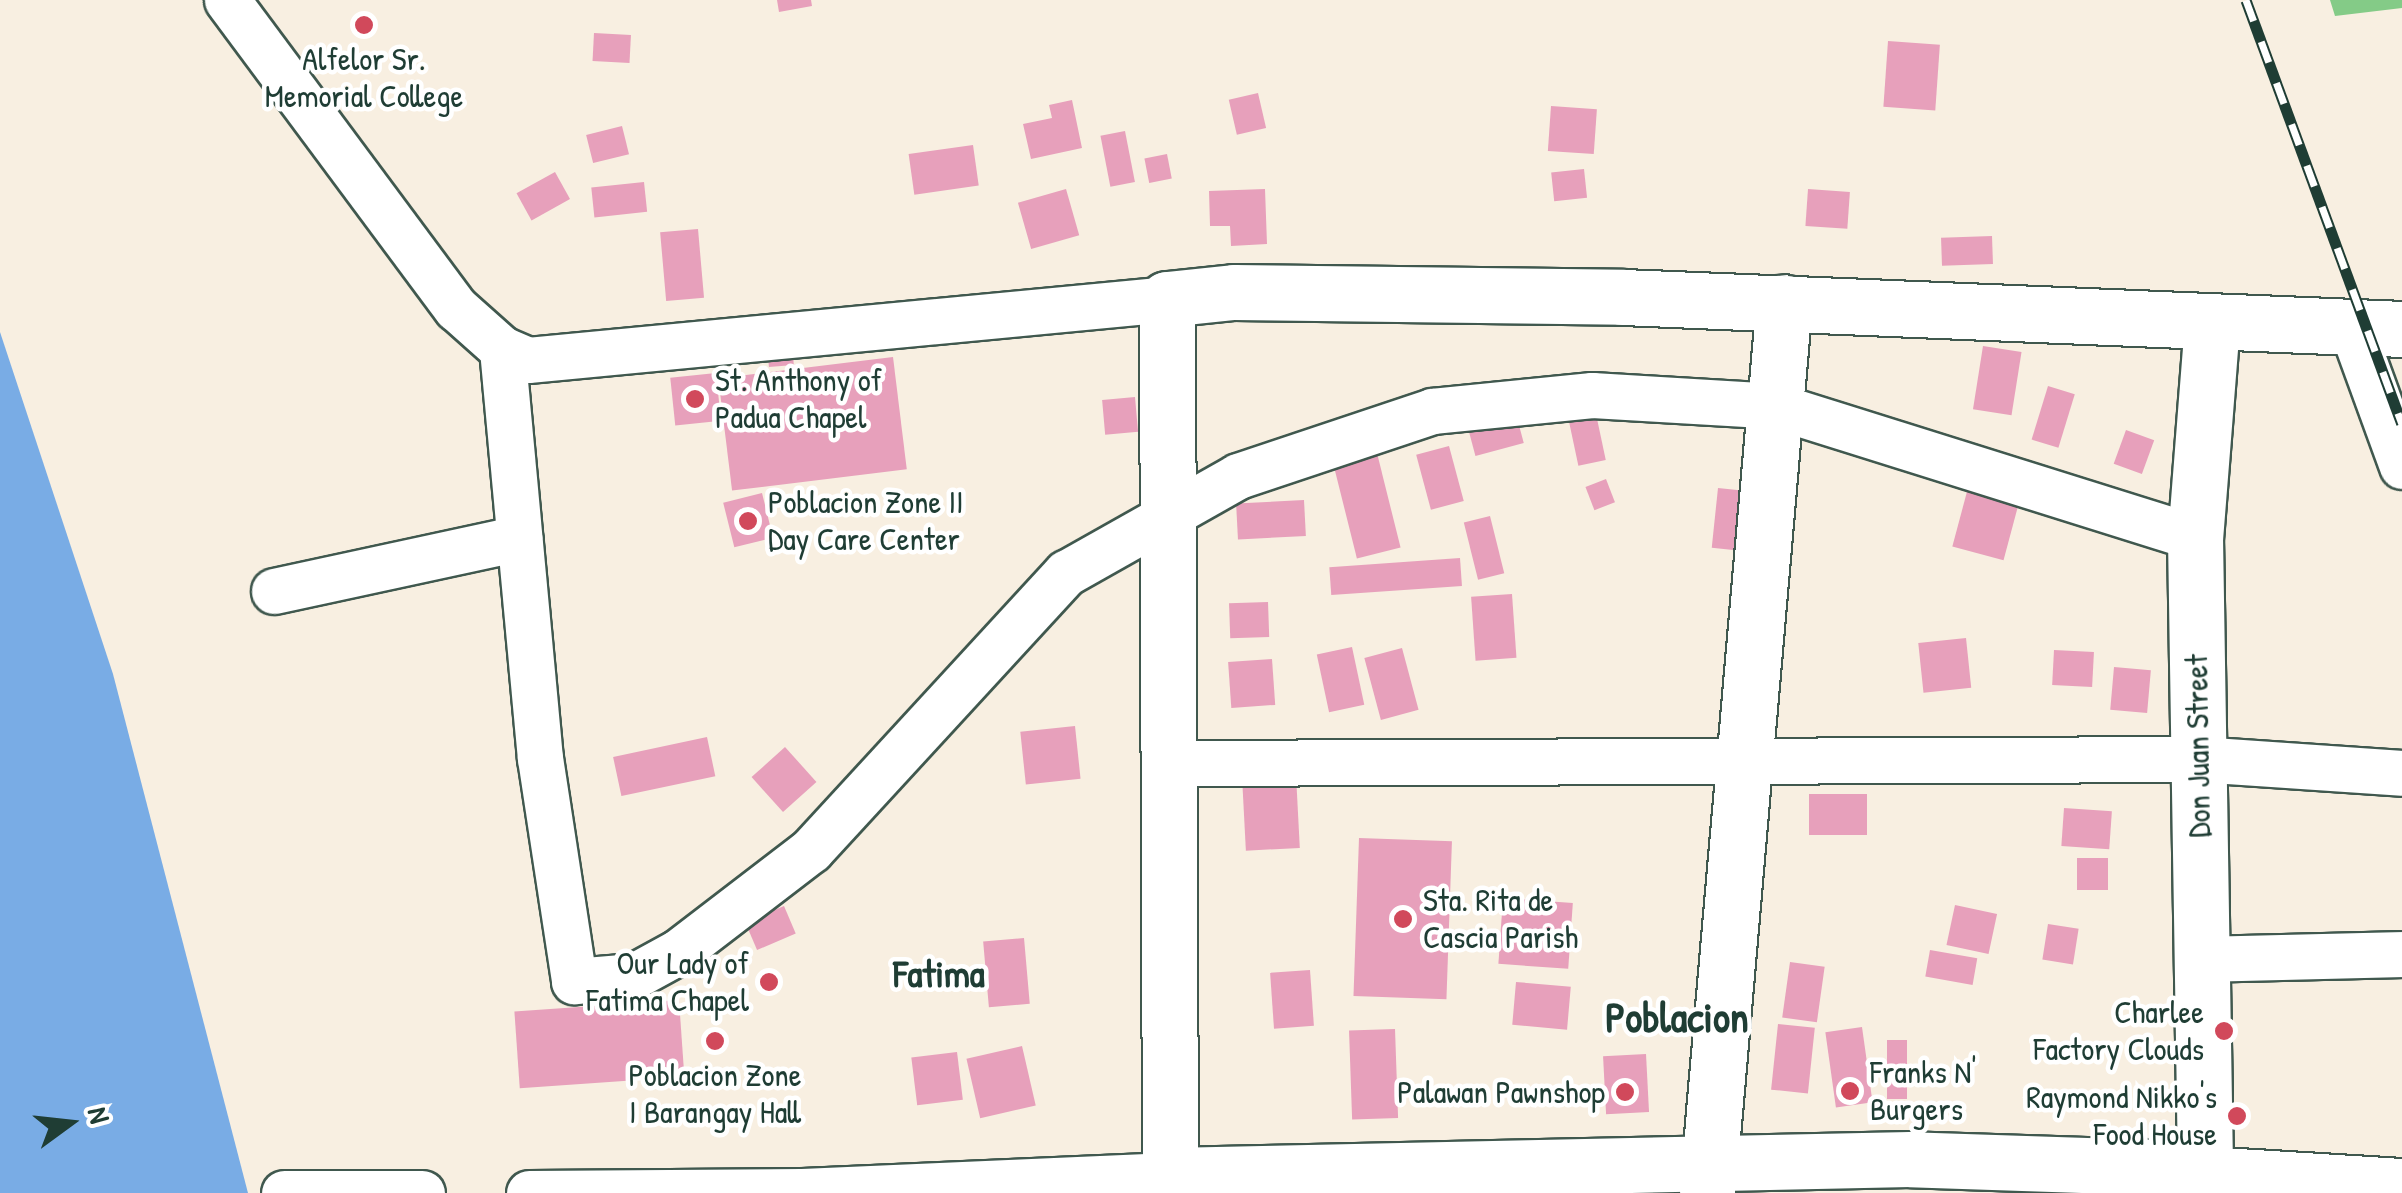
<!DOCTYPE html>
<style>
body{margin:0}
#map{position:relative;width:2402px;height:1193px;overflow:hidden;background:#f8efe1;font-family:"Patrick Hand",sans-serif}
div>[style]{position:absolute}
.green>*{inset:0;background:#84cb87}
.water>*{inset:0;background:#79ace5}
.building>*{inset:0;background:#e7a0bb;transform-origin:0 0}
.roads{filter:drop-shadow(2px 0 #40584e) drop-shadow(-2px 0 #40584e) drop-shadow(0 2px #40584e) drop-shadow(0 -2px #40584e)}
.street>*{height:45px;margin:-22.5px;padding:0 22.5px;transform-origin:22.5px;border-radius:22.5px;background:#fff}
.secondary>*{height:55px;margin:-27.5px;padding:0 27.5px;transform-origin:27.5px;border-radius:27.5px;background:#fff}
.rail>*{height:11px;margin-top:-5.5px;transform-origin:0;background:repeating-linear-gradient(90deg,#fff 0 22px,#1f3d34 0 44px);box-sizing:border-box;border-block:2px solid #1f3d34}
.dots>*{width:28px;height:28px;translate:-50% -50%;box-sizing:border-box;border:5px solid #fff;border-radius:50%}
span{translate:-50% -50%;white-space:nowrap;text-align:center;line-height:1.15;-webkit-text-stroke:9px #fff;paint-order:stroke}
.poi-label{font-size:32px;color:#1f3d34}
.left{translate:0 -50%;text-align:left}
.right{translate:-100% -50%;text-align:right}
.street-label{font-size:32px;color:#1f3d34}
.quarter-label{font-size:38px;color:#1f3d34;font-weight:700}
.district-label{font-size:42px;color:#1f3d34;font-weight:700}
.north{position:absolute;left:20px;top:1073px;width:100px;height:100px;-webkit-text-stroke:8px #fff;paint-order:stroke;rotate:75deg;font-size:28px;font-weight:700;line-height:40px;text-align:center;color:#1f3d34}
.north::after{content:'';display:block;margin:auto;width:35px;height:45px;background:#1f3d34;clip-path:polygon(50% 0,100% 100%,50% 72%,0 100%)}
</style>
<div id="map">
<div class="green">
<i style="clip-path:polygon(2330px 0,2402px 0,2402px 8px,2335px 16px)"></i>
</div>
<div class="water">
<i style="clip-path:polygon(0 332px,113px 674px,248px 1193px,0 1193px)"></i>
</div>
<div class="building">
<i style="clip-path:polygon(777px 0,811px 0,812px 6px,779px 12px)"></i>
<i style="left:594px;top:33px;width:37px;height:28px;rotate:3deg"></i>
<i style="left:1888px;top:41px;width:52px;height:66px;rotate:4deg"></i>
<i style="left:1258px;top:93px;width:36px;height:30px;rotate:77deg"></i>
<i style="clip-path:polygon(1072px 100px,1082px 148px,1031px 159px,1023px 124px,1052px 118px,1049px 105px)"></i>
<i style="left:1551px;top:106px;width:46px;height:45px;rotate:4deg"></i>
<i style="left:622px;top:126px;width:29px;height:37px;rotate:76deg"></i>
<i style="left:1125px;top:131px;width:52px;height:25px;rotate:79deg"></i>
<i style="left:973px;top:145px;width:41px;height:65px;rotate:82deg"></i>
<i style="left:1167px;top:154px;width:25px;height:23px;rotate:79deg"></i>
<i style="left:1584px;top:169px;width:29px;height:33px;rotate:84deg"></i>
<i style="left:555px;top:172px;width:31px;height:44px;rotate:61deg"></i>
<i style="left:644px;top:182px;width:30px;height:53px;rotate:84deg"></i>
<i style="left:1066px;top:189px;width:48px;height:50px;rotate:74deg"></i>
<i style="clip-path:polygon(1265px 189px,1267px 244px,1231px 246px,1230px 226px,1210px 226px,1209px 191px)"></i>
<i style="left:1808px;top:189px;width:42px;height:37px;rotate:4deg"></i>
<i style="left:698px;top:229px;width:69px;height:38px;rotate:85deg"></i>
<i style="left:1992px;top:236px;width:28px;height:51px;rotate:88deg"></i>
<i style="left:792px;top:344px;width:21px;height:25px;rotate:85deg"></i>
<i style="left:1983px;top:346px;width:39px;height:64px;rotate:9deg"></i>
<i style="left:893px;top:357px;width:113px;height:176px;rotate:83deg"></i>
<i style="left:716px;top:373px;width:48px;height:46px;rotate:84deg"></i>
<i style="left:2048px;top:386px;width:28px;height:56px;rotate:17deg"></i>
<i style="left:1135px;top:397px;width:35px;height:33px;rotate:85deg"></i>
<i style="left:1516px;top:414px;width:30px;height:50px;rotate:75deg"></i>
<i style="left:1596px;top:414px;width:47px;height:28px;rotate:78deg"></i>
<i style="left:2126px;top:430px;width:30px;height:36px;rotate:20deg"></i>
<i style="left:1373px;top:437px;width:114px;height:45px;rotate:76deg"></i>
<i style="left:1449px;top:446px;width:57px;height:34px;rotate:75deg"></i>
<i style="left:1972px;top:473px;width:53px;height:76px;rotate:15deg"></i>
<i style="left:1606px;top:479px;width:25px;height:22px;rotate:69deg"></i>
<i style="left:1718px;top:488px;width:48px;height:60px;rotate:6deg"></i>
<i style="left:762px;top:493px;width:46px;height:40px;rotate:76deg"></i>
<i style="left:1304px;top:500px;width:36px;height:68px;rotate:87deg"></i>
<i style="left:1490px;top:516px;width:59px;height:27px;rotate:76deg"></i>
<i style="left:1460px;top:558px;width:28px;height:131px;rotate:86deg"></i>
<i style="left:1512px;top:594px;width:64px;height:41px;rotate:86deg"></i>
<i style="left:1268px;top:602px;width:35px;height:39px;rotate:88deg"></i>
<i style="left:1966px;top:638px;width:50px;height:48px;rotate:84deg"></i>
<i style="left:1352px;top:647px;width:59px;height:36px;rotate:78deg"></i>
<i style="left:1402px;top:648px;width:64px;height:39px;rotate:75deg"></i>
<i style="left:2054px;top:650px;width:40px;height:35px;rotate:3deg"></i>
<i style="left:1272px;top:659px;width:46px;height:44px;rotate:86deg"></i>
<i style="left:2114px;top:667px;width:37px;height:43px;rotate:5deg"></i>
<i style="left:1075px;top:726px;width:53px;height:55px;rotate:84deg"></i>
<i style="left:707px;top:737px;width:40px;height:96px;rotate:78deg"></i>
<i style="left:785px;top:747px;width:47px;height:45px;rotate:48deg"></i>
<i style="left:1296px;top:775px;width:73px;height:54px;rotate:87deg"></i>
<i style="left:1809px;top:794px;width:58px;height:41px"></i>
<i style="left:2064px;top:808px;width:48px;height:38px;rotate:4deg"></i>
<i style="left:1359px;top:838px;width:93px;height:158px;rotate:2deg"></i>
<i style="left:2077px;top:858px;width:31px;height:32px"></i>
<i style="left:1503px;top:898px;width:70px;height:66px;rotate:4deg"></i>
<i style="left:1955px;top:905px;width:43px;height:41px;rotate:12deg"></i>
<i style="left:784px;top:906px;width:30px;height:42px;rotate:67deg"></i>
<i style="left:2048px;top:924px;width:31px;height:36px;rotate:9deg"></i>
<i style="left:1024px;top:938px;width:66px;height:41px;rotate:85deg"></i>
<i style="left:1930px;top:950px;width:48px;height:27px;rotate:10deg"></i>
<i style="left:1790px;top:962px;width:35px;height:56px;rotate:8deg"></i>
<i style="left:1310px;top:970px;width:56px;height:40px;rotate:86deg"></i>
<i style="left:1516px;top:982px;width:55px;height:43px;rotate:5deg"></i>
<i style="left:679px;top:1000px;width:77px;height:165px;rotate:86deg"></i>
<i style="left:1778px;top:1024px;width:37px;height:66px;rotate:6deg"></i>
<i style="left:1862px;top:1027px;width:76px;height:37px;rotate:82deg"></i>
<i style="left:1395px;top:1029px;width:89px;height:46px;rotate:88deg"></i>
<i style="left:1887px;top:1040px;width:20px;height:59px"></i>
<i style="left:1022px;top:1046px;width:61px;height:57px;rotate:77deg"></i>
<i style="left:957px;top:1052px;width:48px;height:46px;rotate:83deg"></i>
<i style="left:1646px;top:1054px;width:58px;height:43px;rotate:87deg"></i>
</div>
<div class="roads">
<div class="street">
<i style="left:227px;top:0;width:384px;rotate:53.4deg"></i>
<i style="left:456px;top:308px;width:62px;rotate:41.7deg"></i>
<i style="left:502px;top:349px;width:28px;rotate:23deg"></i>
<i style="left:528px;top:360px;width:642px;rotate:-5.45deg"></i>
<i style="left:2351px;top:326px;width:149px;rotate:70deg"></i>
<i style="left:502px;top:349px;width:411px;rotate:84.7deg"></i>
<i style="left:540px;top:758px;width:226px;rotate:81.3deg"></i>
<i style="left:574px;top:981px;width:60px;rotate:-4.8deg"></i>
<i style="left:634px;top:976px;width:50px;rotate:-28.6deg"></i>
<i style="left:678px;top:952px;width:168px;rotate:-37.5deg"></i>
<i style="left:811px;top:850px;width:377px;rotate:-47.4deg"></i>
<i style="left:1066px;top:573px;width:197px;rotate:-29.4deg"></i>
<i style="left:1238px;top:476px;width:205px;rotate:-18.5deg"></i>
<i style="left:1432px;top:411px;width:161px;rotate:-5.7deg"></i>
<i style="left:1592px;top:395px;width:184px;rotate:3.4deg"></i>
<i style="left:1776px;top:406px;width:439px;rotate:17.4deg"></i>
<i style="left:274px;top:591px;width:251px;rotate:-12.2deg"></i>
<i style="left:1170px;top:763px;width:1028px;rotate:-0.22deg"></i>
<i style="left:2198px;top:759px;width:204px;rotate:3.9deg"></i>
<i style="left:2202px;top:959px;width:200px;rotate:-1.4deg"></i>
<i style="left:2205px;top:1169px;width:197px;rotate:3.5deg"></i>
<i style="left:284px;top:1193px;width:138px"></i>
<i style="left:529px;top:1193px;width:273px;rotate:-0.4deg"></i>
<i style="left:802px;top:1191px;width:368px;rotate:-2.5deg"></i>
<i style="left:1170px;top:1175px;width:18px;rotate:90deg"></i>
</div>
<div class="secondary">
<i style="left:2212px;top:323px;width:215px;rotate:94.5deg"></i>
<i style="left:2195px;top:537px;width:632px;rotate:89.09deg"></i>
<i style="left:2205px;top:1169px;width:295px;rotate:-178.1deg"></i>
<i style="left:1910px;top:1159px;width:740px;rotate:178.76deg"></i>
<i style="left:1170px;top:1175px;width:876px;rotate:-90.2deg"></i>
<i style="left:1167px;top:299px;width:67px;rotate:-6deg"></i>
<i style="left:1234px;top:292px;width:389px;rotate:0.7deg"></i>
<i style="left:1623px;top:297px;width:780px;rotate:2.35deg"></i>
<i style="left:1707px;top:1193px;width:894px;rotate:-85.06deg"></i>
</div>
</div>
<div class="rail">
<i style="left:2246px;top:0;width:451px;rotate:69.8deg"></i>
</div>
<div class="dots">
<i style="left:364px;top:25px;background:#d1495b"></i>
<i style="left:695px;top:399px;background:#d1495b"></i>
<i style="left:748px;top:521px;background:#d1495b"></i>
<i style="left:1403px;top:919px;background:#d1495b"></i>
<i style="left:769px;top:982px;background:#d1495b"></i>
<i style="left:2224px;top:1031px;background:#d1495b"></i>
<i style="left:715px;top:1041px;background:#d1495b"></i>
<i style="left:1850px;top:1091px;background:#d1495b"></i>
<i style="left:1625px;top:1092px;background:#d1495b"></i>
<i style="left:2237px;top:1116px;background:#d1495b"></i>
</div>
<div class="poi-label">
<span style="left:364px;top:78px">Alfelor Sr.<br>Memorial College</span>
<span class="left" style="left:715px;top:399px">St. Anthony of<br>Padua Chapel</span>
<span class="left" style="left:768px;top:521px">Poblacion Zone II<br>Day Care Center</span>
<span class="left" style="left:1423px;top:919px">Sta. Rita de<br>Cascia Parish</span>
<span class="right" style="left:749px;top:982px">Our Lady of<br>Fatima Chapel</span>
<span class="right" style="left:2204px;top:1031px">Charlee<br>Factory Clouds</span>
<span class="left" style="left:1870px;top:1091px">Franks N'<br>Burgers</span>
<span style="left:715px;top:1094px">Poblacion Zone<br>I Barangay Hall</span>
<span class="right" style="left:1605px;top:1092px">Palawan Pawnshop</span>
<span class="right" style="left:2217px;top:1116px">Raymond Nikko's<br>Food House</span>
</div>
<div class="street-label">
<span style="left:2198px;top:746px;rotate:-91deg">Don Juan Street</span>
</div>
<div class="quarter-label">
<span style="left:939px;top:974px">Fatima</span>
</div>
<div class="district-label">
<span style="left:1677px;top:1017px">Poblacion</span>
</div>
<div class="north">N</div>
</div>
